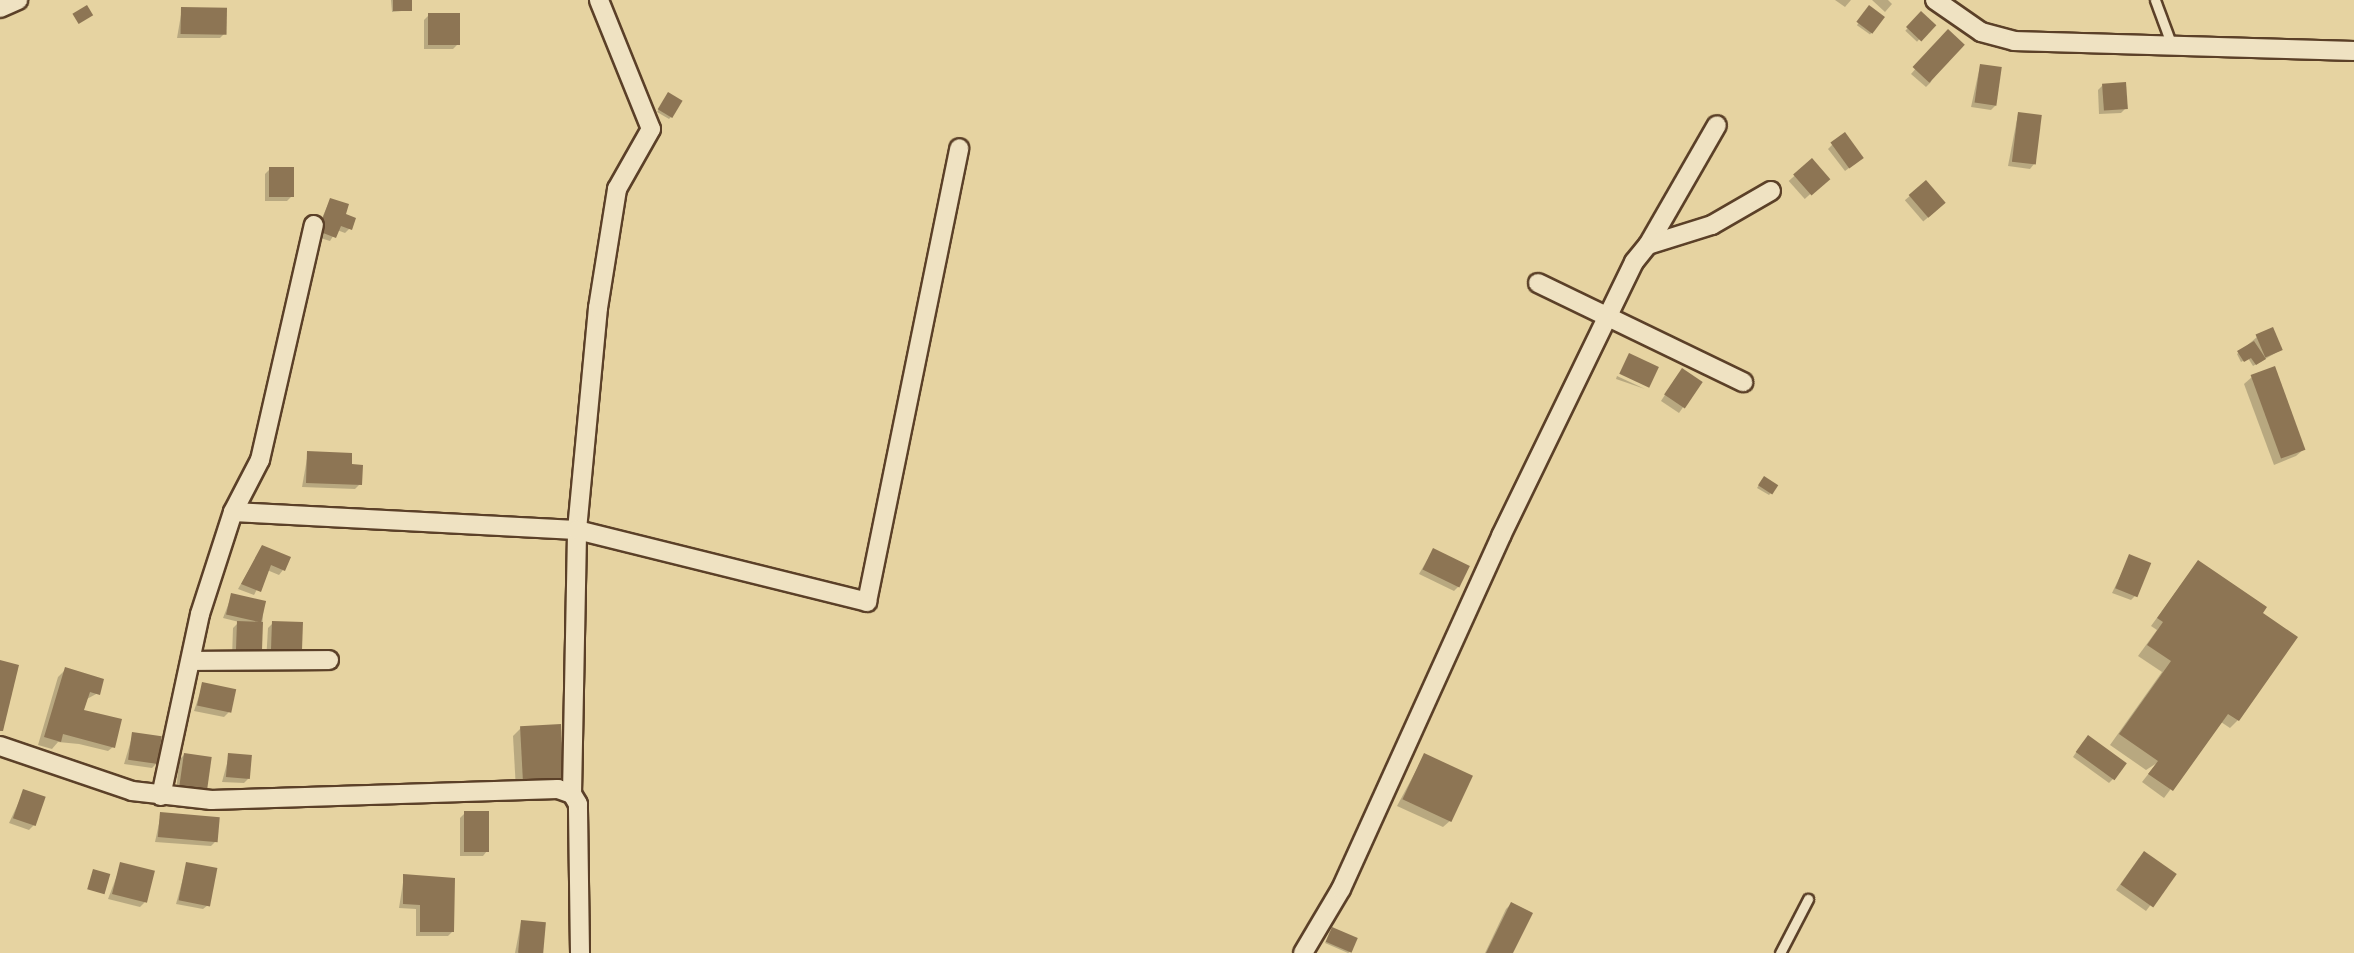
<!DOCTYPE html>
<style>
body{margin:0}
#map{position:relative;width:2354px;height:953px;overflow:hidden;background:#e6d3a1;font-family:"IM FELL DW Pica",serif}
div>[style]{position:absolute}
.shadow>*{inset:0;background:#0003;transform-origin:0 0}
.building>*{inset:0;background:#8d7554;transform-origin:0 0}
.roads{filter:drop-shadow(2px 0 #5b4028) drop-shadow(-2px 0 #5b4028) drop-shadow(0 2px #5b4028) drop-shadow(0 -2px #5b4028)}
.lane>*{height:9px;margin:-4.5px;padding:0 4.5px;transform-origin:4.5px;border-radius:4.5px;background:#efe2c2}
.street>*{height:18px;margin:-9px;padding:0 9px;transform-origin:9px;border-radius:9px;background:#efe2c2}
span{translate:-50% -50%;white-space:nowrap;text-align:center;line-height:1.15;-webkit-text-stroke:8px #efe2c2;paint-order:stroke}
</style>
<div id="map">
<div class="shadow">
<i style="clip-path:polygon(391px 0,410px 0,411px 10px,392px 12px)"></i>
<i style="clip-path:polygon(1835px 0,1851px 0,1845px 7px)"></i>
<i style="clip-path:polygon(1872px 0,1888px 0,1892px 4px,1885px 12px)"></i>
<i style="left:1869px;top:8px;width:16px;height:21px;rotate:35deg"></i>
<i style="clip-path:polygon(182px 9px,225px 33px,220px 38px,177px 38px)"></i>
<i style="left:1921px;top:14px;width:16px;height:23px;rotate:43deg"></i>
<i style="clip-path:polygon(429px 15px,458px 44px,453px 49px,424px 49px,424px 20px)"></i>
<i style="clip-path:polygon(1943px 37px,1931px 82px,1926px 87px,1911px 74px)"></i>
<i style="clip-path:polygon(1980px 66px,1996px 105px,1991px 110px,1971px 107px)"></i>
<i style="clip-path:polygon(2103px 85px,2126px 108px,2121px 113px,2099px 114px,2098px 90px)"></i>
<i style="clip-path:polygon(667px 96px,671px 117px,669px 119px,657px 112px)"></i>
<i style="clip-path:polygon(2018px 114px,2034px 164px,2030px 169px,2008px 166px)"></i>
<i style="clip-path:polygon(1833px 144px,1857px 162px,1845px 171px,1828px 149px)"></i>
<i style="left:1811px;top:161px;width:24px;height:30px;rotate:48deg"></i>
<i style="clip-path:polygon(270px 169px,292px 196px,287px 201px,265px 201px,265px 174px)"></i>
<i style="left:1926px;top:182px;width:28px;height:28px;rotate:49deg"></i>
<i style="clip-path:polygon(330px 200px,350px 228px,345px 233px,337px 230px,330px 241px,314px 236px)"></i>
<i style="clip-path:polygon(2257px 337px,2279px 351px,2253px 366px,2248px 358px,2241px 362px,2237px 354px)"></i>
<i style="clip-path:polygon(1617px 376px,1645px 389px,1616px 379px)"></i>
<i style="clip-path:polygon(1677px 376px,1700px 383px,1679px 413px,1661px 401px)"></i>
<i style="clip-path:polygon(2252px 377px,2304px 449px,2296px 456px,2274px 465px,2244px 384px)"></i>
<i style="clip-path:polygon(308px 453px,360px 484px,355px 489px,302px 487px)"></i>
<i style="clip-path:polygon(1762px 480px,1771px 493px,1769px 495px,1757px 488px)"></i>
<i style="clip-path:polygon(262px 547px,283px 570px,279px 575px,267px 570px,254px 595px,238px 589px)"></i>
<i style="clip-path:polygon(1433px 550px,1459px 586px,1454px 591px,1419px 574px)"></i>
<i style="clip-path:polygon(2130px 556px,2135px 596px,2131px 600px,2112px 593px)"></i>
<i style="clip-path:polygon(2191px 571px,2255px 620px,2295px 638px,2238px 720px,2230px 728px,2221px 722px,2164px 798px,2142px 782px,2157px 763px,2146px 770px,2110px 745px,2162px 672px,2138px 656px,2157px 630px,2151px 626px)"></i>
<i style="clip-path:polygon(232px 595px,264px 603px,260px 653px,232px 657px,233px 628px,239px 622px,223px 618px)"></i>
<i style="clip-path:polygon(273px 623px,301px 624px,266px 662px,268px 628px)"></i>
<i style="clip-path:polygon(65px 670px,98px 693px,85px 700px,82px 711px,113px 747px,108px 751px,79px 744px,58px 742px,52px 749px,38px 745px,58px 677px)"></i>
<i style="clip-path:polygon(203px 684px,229px 712px,224px 717px,194px 711px)"></i>
<i style="clip-path:polygon(521px 728px,562px 780px,516px 790px,513px 736px)"></i>
<i style="clip-path:polygon(133px 734px,157px 763px,152px 768px,124px 764px)"></i>
<i style="clip-path:polygon(2083px 742px,2114px 778px,2109px 783px,2073px 757px)"></i>
<i style="clip-path:polygon(184px 755px,210px 758px,176px 794px,179px 760px)"></i>
<i style="clip-path:polygon(229px 756px,248px 779px,244px 783px,222px 782px)"></i>
<i style="clip-path:polygon(1424px 756px,1451px 820px,1443px 827px,1397px 806px)"></i>
<i style="clip-path:polygon(24px 791px,34px 825px,29px 830px,9px 823px)"></i>
<i style="clip-path:polygon(465px 813px,487px 851px,483px 856px,460px 856px,460px 818px)"></i>
<i style="clip-path:polygon(161px 814px,216px 841px,211px 846px,155px 842px)"></i>
<i style="clip-path:polygon(2139px 858px,2174px 874px,2146px 911px,2116px 890px)"></i>
<i style="clip-path:polygon(187px 864px,208px 905px,203px 909px,176px 904px)"></i>
<i style="clip-path:polygon(121px 865px,145px 902px,140px 907px,108px 899px)"></i>
<i style="clip-path:polygon(404px 876px,452px 932px,448px 936px,416px 936px,416px 909px,399px 908px)"></i>
<i style="clip-path:polygon(1511px 904px,1511px 953px,1485px 953px,1506px 909px)"></i>
<i style="clip-path:polygon(521px 922px,542px 953px,515px 953px)"></i>
<i style="clip-path:polygon(1330px 931px,1350px 952px,1348px 953px,1325px 943px)"></i>
</div>
<div class="building">
<i style="left:393px;top:0;width:19px;height:11px"></i>
<i style="left:87px;top:5px;width:12px;height:17px;rotate:59deg"></i>
<i style="left:1869px;top:5px;width:20px;height:21px;rotate:37deg"></i>
<i style="left:181px;top:7px;width:46px;height:27px;rotate:1deg"></i>
<i style="left:1921px;top:11px;width:21px;height:22px;rotate:43deg"></i>
<i style="left:428px;top:13px;width:32px;height:32px"></i>
<i style="left:1948px;top:29px;width:23px;height:52px;rotate:43deg"></i>
<i style="left:1980px;top:64px;width:22px;height:39px;rotate:8deg"></i>
<i style="left:2126px;top:82px;width:27px;height:24px;rotate:86deg"></i>
<i style="left:668px;top:92px;width:17px;height:20px;rotate:31deg"></i>
<i style="left:2018px;top:112px;width:24px;height:50px;rotate:7deg"></i>
<i style="left:1845px;top:132px;width:32px;height:18px;rotate:54deg"></i>
<i style="left:1812px;top:158px;width:28px;height:25px;rotate:49deg"></i>
<i style="left:269px;top:167px;width:25px;height:30px"></i>
<i style="left:1926px;top:180px;width:30px;height:23px;rotate:49deg"></i>
<i style="clip-path:polygon(330px 198px,349px 204px,346px 214px,356px 218px,352px 230px,341px 226px,336px 238px,318px 231px)"></i>
<i style="left:2273px;top:327px;width:25px;height:19px;rotate:67deg"></i>
<i style="clip-path:polygon(2254px 341px,2266px 359px,2256px 365px,2251px 358px,2244px 362px,2237px 351px)"></i>
<i style="left:1629px;top:353px;width:33px;height:23px;rotate:25deg"></i>
<i style="left:2275px;top:366px;width:89px;height:26px;rotate:70deg"></i>
<i style="left:1682px;top:368px;width:25px;height:32px;rotate:34deg"></i>
<i style="clip-path:polygon(307px 451px,352px 453px,352px 464px,363px 465px,362px 485px,306px 483px)"></i>
<i style="left:1764px;top:476px;width:17px;height:11px;rotate:33deg"></i>
<i style="clip-path:polygon(262px 545px,291px 557px,285px 571px,271px 565px,261px 592px,241px 584px)"></i>
<i style="left:1433px;top:548px;width:41px;height:24px;rotate:26deg"></i>
<i style="left:2129px;top:554px;width:24px;height:37px;rotate:22deg"></i>
<i style="clip-path:polygon(2198px 560px,2267px 607px,2263px 613px,2298px 637px,2239px 721px,2228px 714px,2173px 791px,2148px 774px,2158px 761px,2119px 734px,2171px 661px,2147px 645px,2163px 622px,2157px 618px)"></i>
<i style="left:231px;top:593px;width:36px;height:22px;rotate:13deg"></i>
<i style="left:237px;top:621px;width:26px;height:32px;rotate:2deg"></i>
<i style="left:272px;top:621px;width:31px;height:37px;rotate:2deg"></i>
<i style="clip-path:polygon(0 660px,19px 665px,3px 731px,0 731px)"></i>
<i style="clip-path:polygon(65px 667px,104px 679px,100px 695px,90px 692px,84px 710px,122px 719px,115px 748px,63px 734px,61px 742px,44px 737px)"></i>
<i style="left:202px;top:682px;width:35px;height:24px;rotate:12deg"></i>
<i style="left:561px;top:724px;width:57px;height:41px;rotate:87deg"></i>
<i style="left:132px;top:732px;width:30px;height:28px;rotate:8deg"></i>
<i style="left:2088px;top:735px;width:48px;height:21px;rotate:36deg"></i>
<i style="left:184px;top:753px;width:28px;height:37px;rotate:8deg"></i>
<i style="left:228px;top:753px;width:24px;height:24px;rotate:5deg"></i>
<i style="left:1424px;top:753px;width:54px;height:51px;rotate:25deg"></i>
<i style="left:23px;top:789px;width:24px;height:31px;rotate:19deg"></i>
<i style="left:464px;top:811px;width:25px;height:41px"></i>
<i style="left:160px;top:812px;width:60px;height:25px;rotate:5deg"></i>
<i style="left:2144px;top:851px;width:40px;height:41px;rotate:35deg"></i>
<i style="left:120px;top:862px;width:36px;height:33px;rotate:14deg"></i>
<i style="left:186px;top:862px;width:32px;height:39px;rotate:11deg"></i>
<i style="left:93px;top:869px;width:18px;height:21px;rotate:16deg"></i>
<i style="clip-path:polygon(403px 874px,455px 878px,454px 932px,420px 932px,420px 905px,403px 904px)"></i>
<i style="clip-path:polygon(1511px 902px,1533px 913px,1513px 953px,1486px 953px)"></i>
<i style="left:521px;top:920px;width:25px;height:33px;rotate:5deg"></i>
<i style="left:1332px;top:927px;width:28px;height:16px;rotate:23deg"></i>
</div>
<div class="roads">
<div class="lane">
<i style="left:2155px;top:0;width:49px;rotate:69.7deg"></i>
<i style="left:1780px;top:953px;width:61px;rotate:-62.6deg"></i>
</div>
<div class="street">
<i style="left:1935px;top:0;width:56px;rotate:34.8deg"></i>
<i style="left:1981px;top:32px;width:34px;rotate:15deg"></i>
<i style="left:2014px;top:41px;width:340px;rotate:1.7deg"></i>
<i style="left:0;top:8px;width:20px;rotate:-24deg"></i>
<i style="left:1648px;top:245px;width:138px;rotate:-60.1deg"></i>
<i style="left:1538px;top:283px;width:228px;rotate:25.8deg"></i>
<i style="left:233px;top:512px;width:344px;rotate:3deg"></i>
<i style="left:577px;top:530px;width:223px;rotate:-84.6deg"></i>
<i style="left:598px;top:308px;width:121px;rotate:-80.9deg"></i>
<i style="left:617px;top:189px;width:69px;rotate:-60.5deg"></i>
<i style="left:651px;top:129px;width:139px;rotate:-112deg"></i>
<i style="left:191px;top:661px;width:138px;rotate:-0.4deg"></i>
<i style="left:0;top:746px;width:139px;rotate:18.8deg"></i>
<i style="left:132px;top:791px;width:80px;rotate:6.5deg"></i>
<i style="left:211px;top:800px;width:347px;rotate:-1.8deg"></i>
<i style="left:558px;top:789px;width:15px;rotate:20deg"></i>
<i style="left:161px;top:796px;width:186px;rotate:-77.9deg"></i>
<i style="left:200px;top:614px;width:107px;rotate:-72.1deg"></i>
<i style="left:233px;top:512px;width:59px;rotate:-62.6deg"></i>
<i style="left:260px;top:460px;width:241px;rotate:-77.1deg"></i>
<i style="left:580px;top:953px;width:149px;rotate:-90.8deg"></i>
<i style="left:578px;top:804px;width:12px;rotate:-121deg"></i>
<i style="left:572px;top:794px;width:264px;rotate:-88.9deg"></i>
<i style="left:577px;top:530px;width:299px;rotate:13.9deg"></i>
<i style="left:867px;top:602px;width:463px;rotate:-78.5deg"></i>
<i style="left:1303px;top:953px;width:74px;rotate:-59.3deg"></i>
<i style="left:1341px;top:889px;width:388px;rotate:-65.6deg"></i>
<i style="left:1501px;top:536px;width:305px;rotate:-64.1deg"></i>
<i style="left:1634px;top:262px;width:22px;rotate:-51deg"></i>
<i style="left:1648px;top:245px;width:67px;rotate:-17.4deg"></i>
<i style="left:1712px;top:225px;width:68px;rotate:-30deg"></i>
</div>
</div>
</div>
